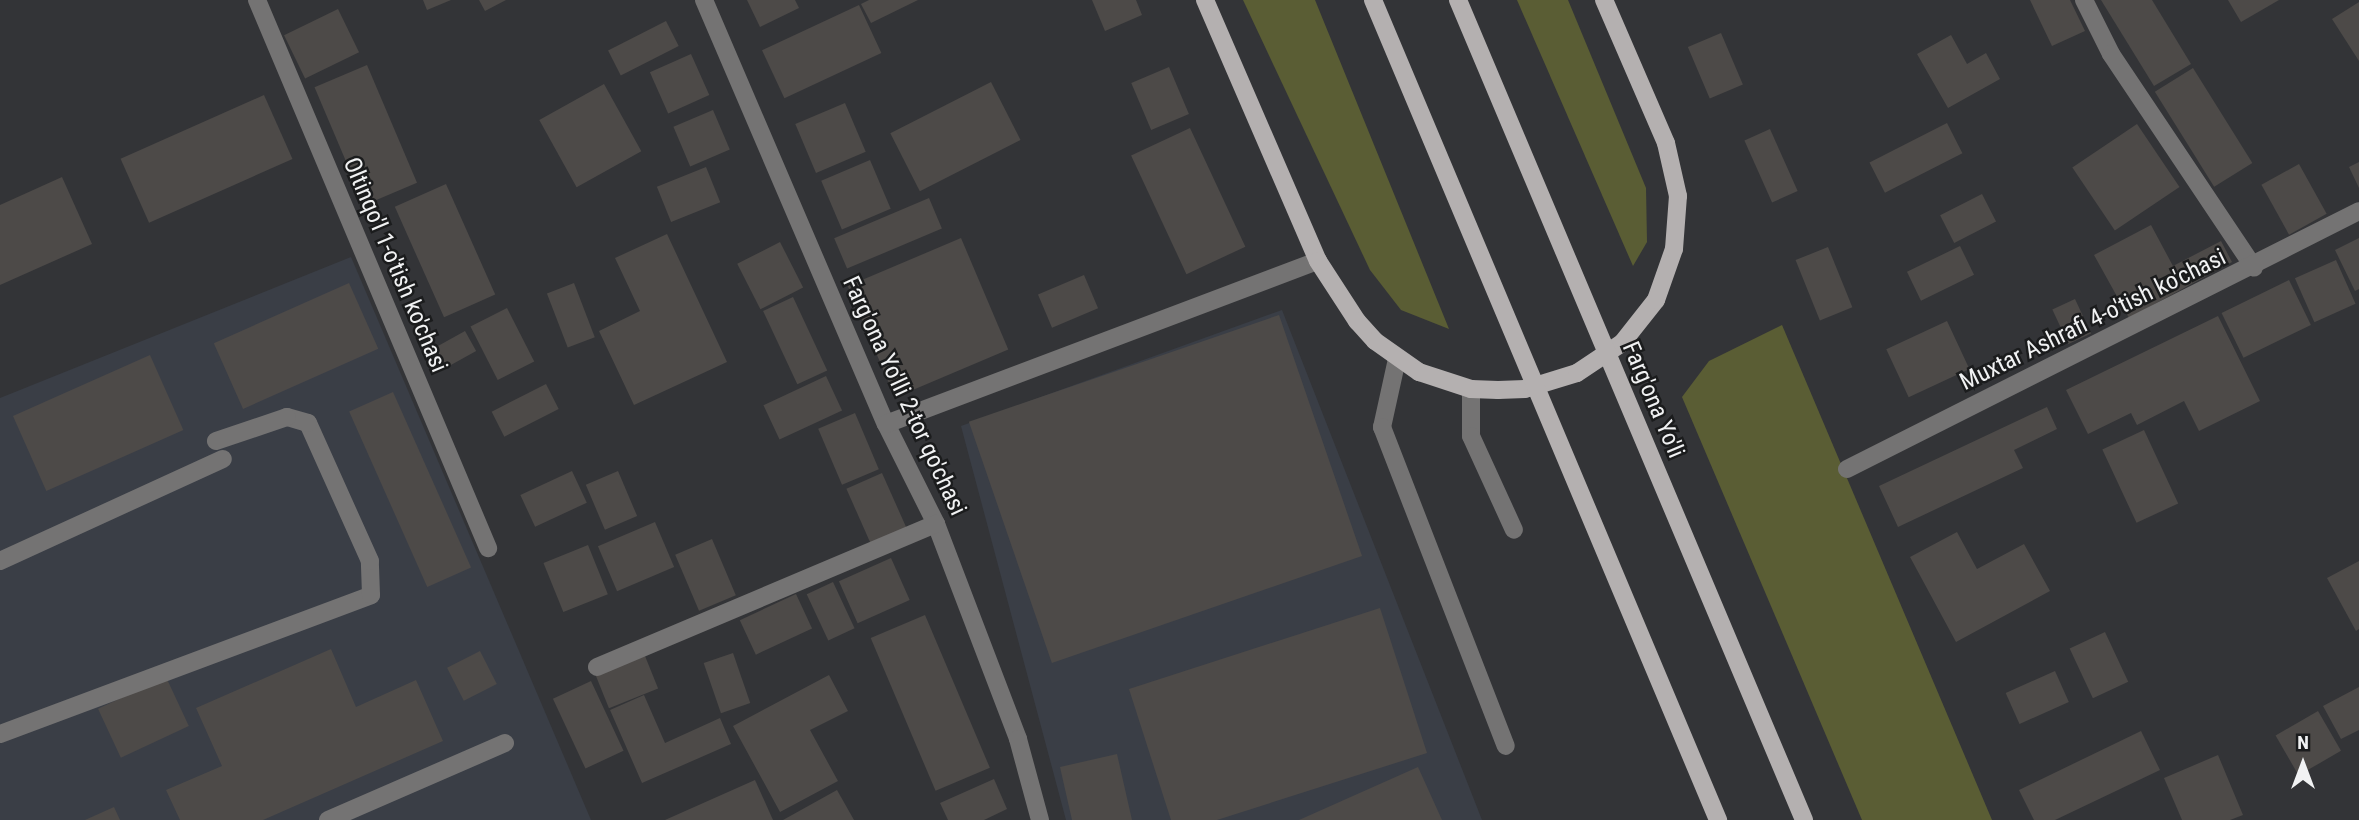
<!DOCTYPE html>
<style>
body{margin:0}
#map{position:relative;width:2359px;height:820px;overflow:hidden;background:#333437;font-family:"Roboto Condensed",sans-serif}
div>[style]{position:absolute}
.built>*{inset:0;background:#3a3e46}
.green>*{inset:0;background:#5a5d34}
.building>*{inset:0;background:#4d4a48;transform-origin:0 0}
.minor>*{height:18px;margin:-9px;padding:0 9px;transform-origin:9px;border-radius:9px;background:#747373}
.major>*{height:18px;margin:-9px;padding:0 9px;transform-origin:9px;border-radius:9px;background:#b4b0b0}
span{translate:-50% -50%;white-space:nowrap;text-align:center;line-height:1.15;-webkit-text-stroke:5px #1b1c1d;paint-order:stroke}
.street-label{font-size:24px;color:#f1f2f3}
.north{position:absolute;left:2268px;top:729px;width:70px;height:70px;-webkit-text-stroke:5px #1b1c1d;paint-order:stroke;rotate:0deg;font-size:19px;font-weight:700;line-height:28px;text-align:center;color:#f1f2f3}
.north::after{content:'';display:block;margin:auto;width:24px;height:32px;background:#f1f2f3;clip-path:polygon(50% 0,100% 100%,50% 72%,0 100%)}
</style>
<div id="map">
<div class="built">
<i style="clip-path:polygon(351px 257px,591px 820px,0 820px,0 398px)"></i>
<i style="clip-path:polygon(1282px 310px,1482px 820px,1066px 820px,961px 426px)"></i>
</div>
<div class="green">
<i style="clip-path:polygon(1243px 0,1315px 0,1449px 329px,1401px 310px,1370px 270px)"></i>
<i style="clip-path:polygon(1517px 0,1568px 0,1646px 188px,1647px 242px,1633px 266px)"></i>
<i style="clip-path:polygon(1782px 325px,1992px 820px,1862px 820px,1682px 397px,1709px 361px)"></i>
</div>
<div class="building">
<i style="clip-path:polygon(423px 0,451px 0,427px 10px)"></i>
<i style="clip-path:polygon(479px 0,506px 0,485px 11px)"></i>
<i style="clip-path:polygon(747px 0,795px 0,799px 8px,760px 27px)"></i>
<i style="clip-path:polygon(869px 0,918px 0,871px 23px,861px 4px)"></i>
<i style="clip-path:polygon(1092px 0,1136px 0,1142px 15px,1105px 31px)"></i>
<i style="clip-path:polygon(2030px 0,2070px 0,2085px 31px,2052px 46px)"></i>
<i style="clip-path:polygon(2101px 0,2152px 0,2191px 64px,2154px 86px)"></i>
<i style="clip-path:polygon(2228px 0,2279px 0,2241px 22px)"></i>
<i style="clip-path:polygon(2359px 2px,2359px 61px,2332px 19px)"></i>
<i style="left:859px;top:5px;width:53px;height:107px;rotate:65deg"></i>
<i style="left:338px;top:9px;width:48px;height:60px;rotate:64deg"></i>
<i style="left:666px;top:21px;width:28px;height:65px;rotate:63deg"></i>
<i style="left:1721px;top:33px;width:56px;height:36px;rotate:67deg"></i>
<i style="clip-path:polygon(1951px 35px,1967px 64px,1986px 53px,2000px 79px,1948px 108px,1917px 54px)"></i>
<i style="left:691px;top:54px;width:45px;height:45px;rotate:66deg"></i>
<i style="left:367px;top:65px;width:128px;height:57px;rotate:67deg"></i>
<i style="left:1169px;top:67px;width:51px;height:41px;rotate:67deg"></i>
<i style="left:2193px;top:68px;width:112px;height:45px;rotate:58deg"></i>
<i style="left:991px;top:82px;width:65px;height:113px;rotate:63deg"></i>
<i style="left:604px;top:84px;width:77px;height:74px;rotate:61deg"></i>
<i style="left:264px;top:95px;width:70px;height:157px;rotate:66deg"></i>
<i style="left:845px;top:103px;width:53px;height:54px;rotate:67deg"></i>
<i style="left:713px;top:110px;width:43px;height:43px;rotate:67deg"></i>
<i style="left:1947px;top:123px;width:34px;height:87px;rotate:63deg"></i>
<i style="left:2137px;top:124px;width:76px;height:78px;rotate:56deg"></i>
<i style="left:1190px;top:128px;width:131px;height:65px;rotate:65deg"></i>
<i style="left:1770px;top:129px;width:68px;height:28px;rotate:66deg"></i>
<i style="left:870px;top:160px;width:53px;height:53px;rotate:67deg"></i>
<i style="clip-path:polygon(2359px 162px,2359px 188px,2349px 167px)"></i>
<i style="left:2299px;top:164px;width:57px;height:43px;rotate:61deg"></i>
<i style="left:706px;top:167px;width:38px;height:53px;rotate:68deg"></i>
<i style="clip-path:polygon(62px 177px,92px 244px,0 285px,0 205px)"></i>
<i style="left:446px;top:184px;width:121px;height:56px;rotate:66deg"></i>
<i style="left:1982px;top:194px;width:31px;height:47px;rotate:63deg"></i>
<i style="left:929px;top:198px;width:33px;height:103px;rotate:67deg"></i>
<i style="clip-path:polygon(2151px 225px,2173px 266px,2221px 241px,2232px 262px,2129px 318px,2094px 255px)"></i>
<i style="clip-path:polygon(667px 234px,727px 362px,634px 405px,599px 331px,640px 311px,615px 258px)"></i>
<i style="left:961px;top:238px;width:121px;height:123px;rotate:67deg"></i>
<i style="clip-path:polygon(2359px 238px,2359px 289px,2355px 291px,2335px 250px)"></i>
<i style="left:780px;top:242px;width:51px;height:48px;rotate:63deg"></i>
<i style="left:1960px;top:246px;width:32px;height:59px;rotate:64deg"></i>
<i style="left:1828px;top:247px;width:65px;height:35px;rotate:68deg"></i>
<i style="left:2336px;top:260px;width:48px;height:45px;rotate:66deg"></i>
<i style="left:1084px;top:275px;width:36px;height:50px;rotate:67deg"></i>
<i style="left:2289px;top:280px;width:50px;height:75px;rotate:64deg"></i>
<i style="left:349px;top:283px;width:72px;height:148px;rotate:66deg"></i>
<i style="left:574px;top:283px;width:58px;height:29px;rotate:69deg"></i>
<i style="left:793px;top:297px;width:81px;height:33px;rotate:65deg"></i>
<i style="left:2075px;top:299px;width:38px;height:25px;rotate:65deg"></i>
<i style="left:507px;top:308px;width:60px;height:41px;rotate:63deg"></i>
<i style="left:1279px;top:315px;width:255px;height:328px;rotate:71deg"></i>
<i style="clip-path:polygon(2218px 316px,2260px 401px,2199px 431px,2184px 401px,2137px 425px,2131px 413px,2088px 434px,2066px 390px)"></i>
<i style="left:1947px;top:321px;width:53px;height:67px;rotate:65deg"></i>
<i style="left:465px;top:331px;width:23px;height:34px;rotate:61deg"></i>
<i style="left:150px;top:355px;width:82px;height:150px;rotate:66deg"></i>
<i style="left:826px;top:376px;width:38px;height:69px;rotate:65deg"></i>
<i style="left:546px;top:384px;width:28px;height:61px;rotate:63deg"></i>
<i style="left:393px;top:392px;width:192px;height:48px;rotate:66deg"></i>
<i style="clip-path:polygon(2047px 407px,2057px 429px,2014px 450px,2023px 468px,1898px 527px,1879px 486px)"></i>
<i style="left:855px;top:413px;width:61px;height:40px;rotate:67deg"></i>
<i style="left:2144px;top:430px;width:81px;height:46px;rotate:65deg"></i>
<i style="left:572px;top:471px;width:35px;height:57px;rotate:65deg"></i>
<i style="left:618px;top:471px;width:49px;height:35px;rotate:67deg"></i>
<i style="left:882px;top:473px;width:60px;height:39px;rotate:66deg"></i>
<i style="left:655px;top:522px;width:49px;height:62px;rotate:67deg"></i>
<i style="clip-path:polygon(1957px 532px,1977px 569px,2024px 544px,2050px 591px,1956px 642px,1910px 557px)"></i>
<i style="left:712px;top:539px;width:61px;height:40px;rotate:67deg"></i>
<i style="left:588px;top:545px;width:53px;height:48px;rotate:68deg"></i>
<i style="left:891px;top:558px;width:46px;height:57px;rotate:66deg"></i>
<i style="clip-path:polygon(2359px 561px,2359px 629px,2356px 631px,2327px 578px)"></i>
<i style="left:833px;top:582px;width:51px;height:29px;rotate:65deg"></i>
<i style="left:796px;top:594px;width:38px;height:62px;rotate:65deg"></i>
<i style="clip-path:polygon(1380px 608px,1427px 753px,1217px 820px,1171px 820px,1129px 689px)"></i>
<i style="left:925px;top:615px;width:166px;height:59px;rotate:67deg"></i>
<i style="left:2105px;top:632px;width:55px;height:39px;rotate:65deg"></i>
<i style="clip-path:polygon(331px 649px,356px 707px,416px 680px,443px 741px,263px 820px,180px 820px,166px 790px,222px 766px,196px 708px)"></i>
<i style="left:480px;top:651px;width:37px;height:37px;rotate:63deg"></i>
<i style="left:733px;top:653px;width:53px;height:31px;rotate:71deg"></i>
<i style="left:645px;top:656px;width:35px;height:53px;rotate:68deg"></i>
<i style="left:2055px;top:671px;width:34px;height:54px;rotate:66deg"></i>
<i style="clip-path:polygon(829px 675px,848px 711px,810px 730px,838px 781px,780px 812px,733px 726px)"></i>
<i style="left:166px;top:677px;width:54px;height:75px;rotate:65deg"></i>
<i style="left:591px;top:681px;width:77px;height:42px;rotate:65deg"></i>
<i style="clip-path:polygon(2359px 687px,2359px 730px,2341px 739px,2323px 706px)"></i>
<i style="clip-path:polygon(644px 695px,665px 743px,720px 718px,731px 744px,642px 783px,610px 710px)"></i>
<i style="left:2318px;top:711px;width:46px;height:49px;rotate:60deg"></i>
<i style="clip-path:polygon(2141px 731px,2160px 770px,2055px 820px,2034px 820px,2019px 790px)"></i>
<i style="clip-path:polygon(1117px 754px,1132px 820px,1072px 820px,1060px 767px)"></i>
<i style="clip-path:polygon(2218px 755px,2243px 815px,2230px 820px,2182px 820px,2164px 778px)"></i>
<i style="clip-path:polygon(1418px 767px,1442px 820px,1299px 820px)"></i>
<i style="clip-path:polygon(994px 779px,1007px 809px,984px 820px,948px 820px,940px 803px)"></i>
<i style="clip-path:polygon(755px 780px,773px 820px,665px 820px)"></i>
<i style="clip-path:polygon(837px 790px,854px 820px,783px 820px)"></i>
<i style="clip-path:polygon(114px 807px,120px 820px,85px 820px)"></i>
</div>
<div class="minor">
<i style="left:257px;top:0;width:595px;rotate:67.14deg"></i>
<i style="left:704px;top:0;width:461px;rotate:66.8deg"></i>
<i style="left:886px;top:424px;width:112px;rotate:63.4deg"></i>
<i style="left:936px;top:524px;width:230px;rotate:69.1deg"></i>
<i style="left:1018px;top:739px;width:84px;rotate:74.8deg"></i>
<i style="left:2084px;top:0;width:60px;rotate:63.4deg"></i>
<i style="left:2111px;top:54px;width:257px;rotate:56.2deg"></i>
<i style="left:1397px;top:359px;width:70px;rotate:102.4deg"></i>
<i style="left:1382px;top:427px;width:342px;rotate:68.8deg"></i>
<i style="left:1471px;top:389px;width:47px;rotate:90deg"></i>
<i style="left:1471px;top:436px;width:103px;rotate:65.4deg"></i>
<i style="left:886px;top:424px;width:462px;rotate:-20.7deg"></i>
<i style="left:1847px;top:469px;width:573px;rotate:-26.74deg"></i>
<i style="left:0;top:561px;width:245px;rotate:-24.6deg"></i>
<i style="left:597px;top:667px;width:368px;rotate:-22.9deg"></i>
<i style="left:0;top:734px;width:396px;rotate:-20.5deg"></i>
<i style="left:371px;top:595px;width:34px;rotate:-92deg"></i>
<i style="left:370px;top:561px;width:151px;rotate:-114.2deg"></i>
<i style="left:308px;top:423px;width:22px;rotate:-164deg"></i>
<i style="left:287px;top:417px;width:75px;rotate:161.3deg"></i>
<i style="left:328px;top:820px;width:193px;rotate:-23.5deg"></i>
</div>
<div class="major">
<i style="left:1205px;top:0;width:284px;rotate:66.6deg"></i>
<i style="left:1318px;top:261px;width:72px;rotate:57deg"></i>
<i style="left:1357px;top:321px;width:27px;rotate:48deg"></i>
<i style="left:1375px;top:341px;width:54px;rotate:35.2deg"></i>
<i style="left:1419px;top:372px;width:55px;rotate:18.1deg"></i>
<i style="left:1471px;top:389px;width:27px;rotate:2deg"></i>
<i style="left:1498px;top:390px;width:27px;rotate:-2deg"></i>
<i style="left:1525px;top:389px;width:54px;rotate:-17.1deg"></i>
<i style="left:1577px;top:373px;width:54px;rotate:-33.7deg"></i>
<i style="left:1622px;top:343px;width:55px;rotate:-51.7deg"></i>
<i style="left:1656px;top:300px;width:54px;rotate:-70.6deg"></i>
<i style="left:1674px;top:249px;width:53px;rotate:-85.7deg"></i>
<i style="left:1678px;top:196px;width:54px;rotate:-102.8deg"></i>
<i style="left:1666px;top:143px;width:156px;rotate:-113.4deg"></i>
<i style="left:1373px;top:0;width:890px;rotate:67.18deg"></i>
<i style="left:1458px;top:0;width:890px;rotate:67.12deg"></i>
</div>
<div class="street-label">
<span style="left:395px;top:265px;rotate:67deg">Oltinqo'l 1-o'tish ko'chasi</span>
<span style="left:2093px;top:320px;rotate:-26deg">Muxtar Ashrafi 4-o'tish ko'chasi</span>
<span style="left:904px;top:396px;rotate:65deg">Farg'ona Yo'lli 2-tor qo'chasi</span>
<span style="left:1653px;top:400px;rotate:67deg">Farg'ona Yo'li</span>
</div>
<div class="north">N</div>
</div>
